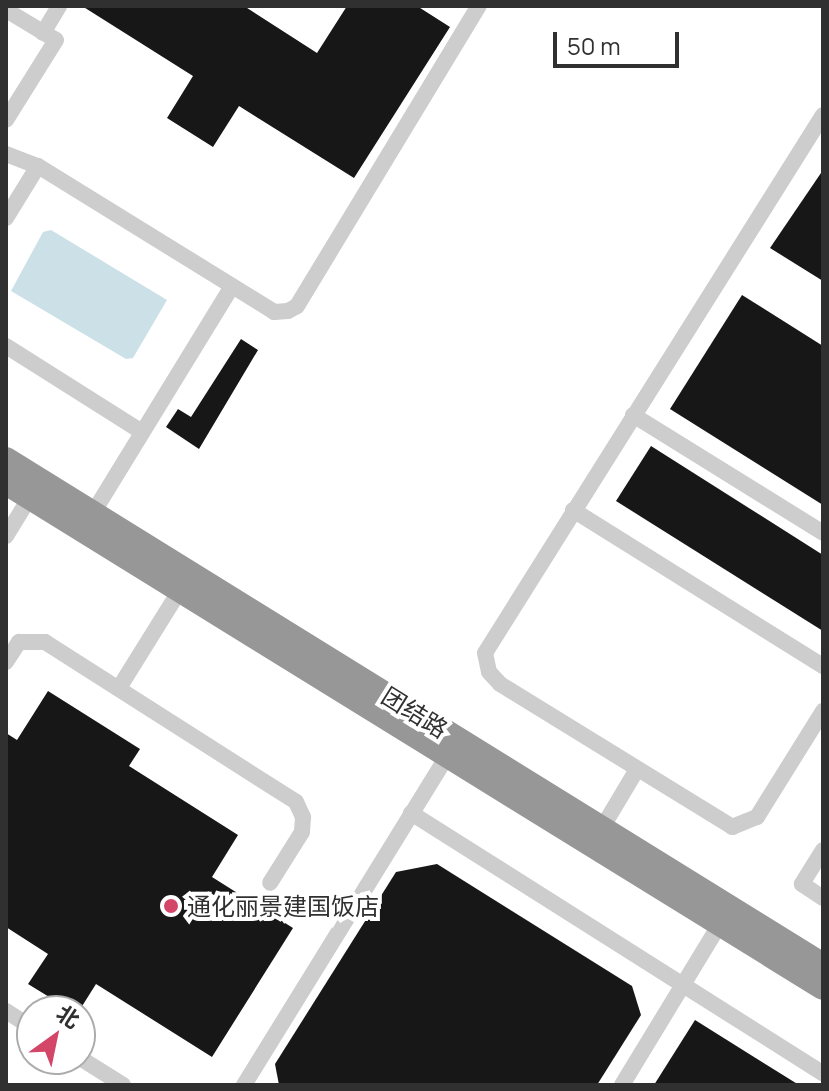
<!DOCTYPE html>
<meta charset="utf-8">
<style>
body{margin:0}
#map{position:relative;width:829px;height:1091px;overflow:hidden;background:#fff;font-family:Manrope,"Noto Sans SC",sans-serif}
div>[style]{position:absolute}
.water>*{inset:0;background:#cbe1e7}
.building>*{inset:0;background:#171717}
.minor>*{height:16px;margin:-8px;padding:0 8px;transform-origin:8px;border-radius:8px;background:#cdcdcd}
.highway>*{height:24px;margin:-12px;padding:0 12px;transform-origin:12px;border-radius:12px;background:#979797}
.dots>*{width:22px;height:22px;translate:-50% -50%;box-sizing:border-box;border:4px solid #fff;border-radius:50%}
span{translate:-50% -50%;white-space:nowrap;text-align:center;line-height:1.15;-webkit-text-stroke:8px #fff;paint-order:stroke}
.street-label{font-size:24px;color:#303030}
.poi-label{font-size:24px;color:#303030}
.left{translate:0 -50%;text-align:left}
.frame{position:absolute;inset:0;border:8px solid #303030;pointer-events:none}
.north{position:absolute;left:16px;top:995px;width:80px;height:80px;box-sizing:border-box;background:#fff;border:2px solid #acacac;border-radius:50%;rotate:33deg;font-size:22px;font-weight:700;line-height:32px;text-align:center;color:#303030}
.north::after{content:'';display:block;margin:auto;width:28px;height:36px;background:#d34668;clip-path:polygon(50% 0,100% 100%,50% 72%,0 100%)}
.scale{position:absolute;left:553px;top:32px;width:126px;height:36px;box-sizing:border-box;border:4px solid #303030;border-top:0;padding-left:10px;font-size:24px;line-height:28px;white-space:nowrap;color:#303030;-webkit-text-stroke:6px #fff;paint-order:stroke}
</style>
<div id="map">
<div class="water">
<i style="clip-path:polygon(51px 230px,167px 300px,133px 358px,126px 359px,11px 291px,43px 232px)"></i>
</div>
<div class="building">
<i style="clip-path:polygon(82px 6px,244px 6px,317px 53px,347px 6px,417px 6px,450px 27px,354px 178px,239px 106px,213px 147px,167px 118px,193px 76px)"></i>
<i style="clip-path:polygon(823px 170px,823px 281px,770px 248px)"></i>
<i style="clip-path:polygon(742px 295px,823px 346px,823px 505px,670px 409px)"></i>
<i style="clip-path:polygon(241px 339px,258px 350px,199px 449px,166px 427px,178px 409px,191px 417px)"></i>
<i style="clip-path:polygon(651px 446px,823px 555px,823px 631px,616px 501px)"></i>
<i style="clip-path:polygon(48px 691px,140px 749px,129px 766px,238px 835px,212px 877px,293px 928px,212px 1057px,96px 984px,79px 1011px,72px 1011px,28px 984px,48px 954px,6px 927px,6px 733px,17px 740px)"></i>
<i style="clip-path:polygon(437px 864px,632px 986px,641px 1015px,597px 1085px,279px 1085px,275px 1064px,396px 872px)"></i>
<i style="clip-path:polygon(695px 1020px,799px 1085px,654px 1085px)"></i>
</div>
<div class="minor">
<i style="left:6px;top:10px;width:58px;rotate:31deg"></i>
<i style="left:56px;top:40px;width:94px;rotate:122deg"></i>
<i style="left:43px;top:33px;width:31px;rotate:-59deg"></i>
<i style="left:823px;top:115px;width:635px;rotate:122.14deg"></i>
<i style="left:485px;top:653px;width:19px;rotate:78deg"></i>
<i style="left:489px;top:672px;width:16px;rotate:47deg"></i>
<i style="left:500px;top:684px;width:273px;rotate:31.6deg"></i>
<i style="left:732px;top:827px;width:27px;rotate:-22deg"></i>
<i style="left:757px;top:817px;width:125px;rotate:-58.1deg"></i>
<i style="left:6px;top:154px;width:34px;rotate:21deg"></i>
<i style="left:38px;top:166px;width:278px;rotate:31.7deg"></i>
<i style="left:274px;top:312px;width:14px;rotate:-4deg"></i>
<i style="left:288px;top:311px;width:10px;rotate:-29deg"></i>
<i style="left:297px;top:306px;width:351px;rotate:-58.8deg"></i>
<i style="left:6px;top:218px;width:61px;rotate:-58.4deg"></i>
<i style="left:6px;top:346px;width:161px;rotate:32.3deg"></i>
<i style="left:633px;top:415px;width:224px;rotate:31.8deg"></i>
<i style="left:573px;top:510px;width:295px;rotate:32deg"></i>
<i style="left:93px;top:513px;width:266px;rotate:-58.5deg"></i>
<i style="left:6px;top:536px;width:46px;rotate:-58.4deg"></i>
<i style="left:6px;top:662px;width:24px;rotate:-57deg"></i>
<i style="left:19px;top:642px;width:26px"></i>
<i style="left:45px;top:642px;width:298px;rotate:32.5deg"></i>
<i style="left:296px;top:802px;width:17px;rotate:65deg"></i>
<i style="left:303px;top:817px;width:15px;rotate:94deg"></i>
<i style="left:302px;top:832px;width:60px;rotate:122.1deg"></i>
<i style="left:119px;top:688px;width:115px;rotate:-58.1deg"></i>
<i style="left:411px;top:813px;width:487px;rotate:32.3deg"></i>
<i style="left:602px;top:828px;width:66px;rotate:-59.2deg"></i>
<i style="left:823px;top:850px;width:40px;rotate:122deg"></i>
<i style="left:802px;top:884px;width:25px;rotate:34deg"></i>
<i style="left:6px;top:1011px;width:31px;rotate:33deg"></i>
<i style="left:80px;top:1058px;width:51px;rotate:32.1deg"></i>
<i style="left:244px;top:1085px;width:387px;rotate:-58.3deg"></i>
<i style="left:622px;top:1085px;width:188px;rotate:-58.7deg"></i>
</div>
<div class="highway">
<i style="left:6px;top:459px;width:961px;rotate:31.77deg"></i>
<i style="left:6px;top:483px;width:960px;rotate:31.72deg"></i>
</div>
<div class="dots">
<i style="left:171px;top:906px;background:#d34668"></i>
</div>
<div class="street-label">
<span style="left:415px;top:712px;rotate:32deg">团结路</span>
</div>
<div class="poi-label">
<span class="left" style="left:187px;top:906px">通化丽景建国饭店</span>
</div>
<div class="frame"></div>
<div class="north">北</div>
<div class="scale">50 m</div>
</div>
